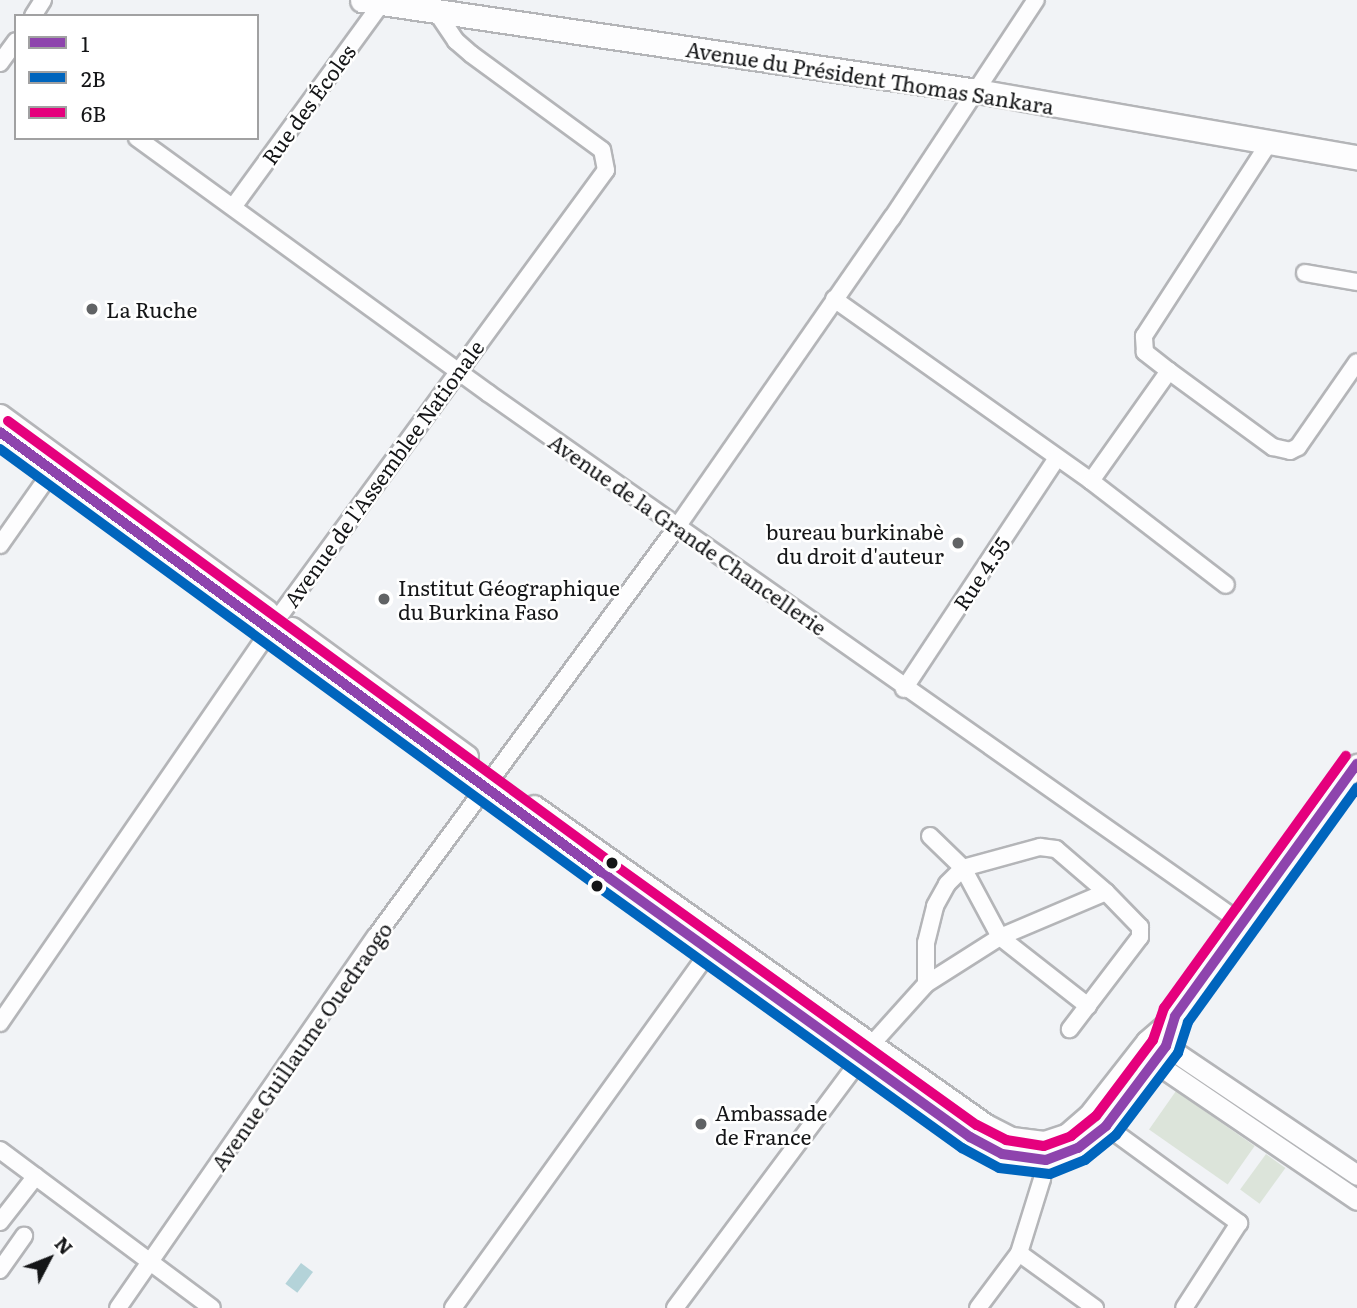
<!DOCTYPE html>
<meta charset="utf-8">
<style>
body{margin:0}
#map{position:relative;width:1357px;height:1308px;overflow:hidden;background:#f1f3f6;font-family:Literata,serif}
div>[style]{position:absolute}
.green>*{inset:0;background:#dce4da;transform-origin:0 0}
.water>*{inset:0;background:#b4d3d9;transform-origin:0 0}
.roads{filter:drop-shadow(2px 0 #b4b5b8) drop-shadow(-2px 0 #b4b5b8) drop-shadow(0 2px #b4b5b8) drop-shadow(0 -2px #b4b5b8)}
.minor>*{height:16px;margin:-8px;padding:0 8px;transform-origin:8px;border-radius:8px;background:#fdfdfe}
.major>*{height:19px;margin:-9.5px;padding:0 9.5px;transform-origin:9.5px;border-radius:9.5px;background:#fdfdfe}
.highway>*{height:23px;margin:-11.5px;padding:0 11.5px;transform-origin:11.5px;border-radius:11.5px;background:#fdfdfe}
.bus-1>*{height:10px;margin:-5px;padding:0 5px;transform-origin:5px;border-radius:5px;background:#8e44ad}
.bus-2>*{height:10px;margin:-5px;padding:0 5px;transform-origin:5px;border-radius:5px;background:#0065bd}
.bus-3>*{height:10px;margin:-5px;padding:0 5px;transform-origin:5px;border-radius:5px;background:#e5007d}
.dots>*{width:19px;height:19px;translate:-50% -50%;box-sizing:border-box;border:4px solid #fff;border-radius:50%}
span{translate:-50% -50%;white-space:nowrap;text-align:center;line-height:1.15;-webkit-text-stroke:5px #fff;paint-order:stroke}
.street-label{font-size:21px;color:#141517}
.poi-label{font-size:21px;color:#141517}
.left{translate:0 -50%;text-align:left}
.right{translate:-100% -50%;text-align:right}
.legend{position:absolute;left:14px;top:14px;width:245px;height:126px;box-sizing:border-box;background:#fff;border:2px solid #a1a1a2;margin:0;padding:9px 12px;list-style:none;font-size:21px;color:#141517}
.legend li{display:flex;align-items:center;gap:14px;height:35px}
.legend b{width:35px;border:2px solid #a1a1a2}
.north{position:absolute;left:14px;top:1224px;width:70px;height:70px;-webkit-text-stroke:5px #fff;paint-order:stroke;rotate:48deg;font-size:19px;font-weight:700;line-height:28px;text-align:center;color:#141517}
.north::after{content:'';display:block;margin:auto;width:24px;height:32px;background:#141517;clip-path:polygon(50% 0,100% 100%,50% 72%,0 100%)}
</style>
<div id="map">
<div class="green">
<i style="left:1176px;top:1091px;width:96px;height:47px;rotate:35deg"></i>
<i style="left:1266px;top:1154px;width:24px;height:44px;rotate:36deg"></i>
</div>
<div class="water">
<i style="left:301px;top:1263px;width:15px;height:26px;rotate:37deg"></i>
</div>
<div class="roads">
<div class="minor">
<i style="left:33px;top:16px;width:19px;rotate:-58deg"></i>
<i style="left:0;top:63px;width:27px;rotate:-54deg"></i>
<i style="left:137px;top:138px;width:434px;rotate:36deg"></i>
<i style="left:488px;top:393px;width:923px;rotate:35.12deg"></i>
<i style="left:233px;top:207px;width:256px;rotate:-53.9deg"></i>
<i style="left:1305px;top:273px;width:53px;rotate:9.8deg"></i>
<i style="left:834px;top:299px;width:315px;rotate:35.3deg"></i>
<i style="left:1091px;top:481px;width:135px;rotate:-54.7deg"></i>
<i style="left:1169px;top:371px;width:31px;rotate:-142deg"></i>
<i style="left:1145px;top:352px;width:16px;rotate:-94deg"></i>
<i style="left:1144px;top:336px;width:229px;rotate:-57.1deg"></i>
<i style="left:1169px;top:371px;width:129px;rotate:36.2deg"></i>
<i style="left:1273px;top:447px;width:17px;rotate:13deg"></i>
<i style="left:1290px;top:451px;width:9px;rotate:-27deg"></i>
<i style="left:1298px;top:447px;width:103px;rotate:-55.2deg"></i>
<i style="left:1091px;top:481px;width:170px;rotate:37.6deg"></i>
<i style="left:0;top:545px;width:103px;rotate:-54.9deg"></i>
<i style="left:904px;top:689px;width:277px;rotate:-56.5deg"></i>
<i style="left:930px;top:836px;width:46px;rotate:44.1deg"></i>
<i style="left:963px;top:868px;width:78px;rotate:61.8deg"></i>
<i style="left:1000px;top:937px;width:112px;rotate:38.1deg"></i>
<i style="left:926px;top:984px;width:41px;rotate:-90deg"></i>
<i style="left:926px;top:943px;width:38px;rotate:-76deg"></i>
<i style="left:935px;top:906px;width:25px;rotate:-61deg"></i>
<i style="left:947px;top:884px;width:23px;rotate:-45deg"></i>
<i style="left:963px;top:868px;width:80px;rotate:-15.3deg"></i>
<i style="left:1040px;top:847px;width:16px;rotate:7deg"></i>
<i style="left:1056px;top:849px;width:66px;rotate:40.7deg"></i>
<i style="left:0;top:1023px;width:491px;rotate:-55.5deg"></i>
<i style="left:278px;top:618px;width:555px;rotate:-53.79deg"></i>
<i style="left:606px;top:170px;width:20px;rotate:-101deg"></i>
<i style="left:602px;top:150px;width:162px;rotate:-143.8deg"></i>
<i style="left:471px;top:54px;width:20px;rotate:-139deg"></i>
<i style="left:456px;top:41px;width:36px;rotate:-124deg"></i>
<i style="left:872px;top:1044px;width:81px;rotate:-48deg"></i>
<i style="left:926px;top:984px;width:88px;rotate:-32.4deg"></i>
<i style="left:1000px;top:937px;width:115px;rotate:-23deg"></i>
<i style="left:1106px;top:892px;width:49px;rotate:45.8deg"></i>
<i style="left:1140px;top:927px;width:10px;rotate:90deg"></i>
<i style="left:1140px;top:937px;width:116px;rotate:127.3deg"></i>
<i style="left:1106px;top:1126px;width:165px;rotate:36.1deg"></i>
<i style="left:1239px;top:1223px;width:101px;rotate:122.9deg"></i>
<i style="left:0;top:1150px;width:264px;rotate:36.7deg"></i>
<i style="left:0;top:1222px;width:58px;rotate:-52deg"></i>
<i style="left:1019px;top:1253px;width:94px;rotate:35.9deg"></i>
<i style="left:0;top:1270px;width:42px;rotate:-54.8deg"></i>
<i style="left:118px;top:1308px;width:453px;rotate:-55.3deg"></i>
<i style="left:376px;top:936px;width:511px;rotate:-53.67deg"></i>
<i style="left:679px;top:524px;width:373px;rotate:-55.2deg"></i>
<i style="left:892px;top:218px;width:261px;rotate:-56.6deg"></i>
<i style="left:453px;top:1308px;width:441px;rotate:-54.3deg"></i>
<i style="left:675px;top:1308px;width:314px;rotate:-53.3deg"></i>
<i style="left:978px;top:1308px;width:69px;rotate:-53.3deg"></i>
<i style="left:1019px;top:1253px;width:77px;rotate:-72.7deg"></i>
<i style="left:1042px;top:1179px;width:29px;rotate:-84deg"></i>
</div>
<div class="major">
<i style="left:0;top:414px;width:332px;rotate:36.2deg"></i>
<i style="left:0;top:432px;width:753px;rotate:36.2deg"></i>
<i style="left:608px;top:877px;width:446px;rotate:35.7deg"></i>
<i style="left:970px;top:1137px;width:36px;rotate:28deg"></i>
<i style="left:1002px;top:1154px;width:44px;rotate:7.8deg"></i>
<i style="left:1046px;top:1160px;width:34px;rotate:-21deg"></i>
<i style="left:1078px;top:1148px;width:36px;rotate:-38deg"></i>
<i style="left:1106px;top:1126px;width:100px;rotate:-53.1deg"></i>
<i style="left:1166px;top:1046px;width:31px;rotate:-73deg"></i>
<i style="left:1175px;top:1016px;width:311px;rotate:-54.2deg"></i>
<i style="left:292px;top:627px;width:218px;rotate:36.2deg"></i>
<i style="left:534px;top:805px;width:553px;rotate:35.21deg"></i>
<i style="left:986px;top:1124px;width:29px;rotate:27deg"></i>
<i style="left:1012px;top:1137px;width:32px;rotate:7deg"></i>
<i style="left:1044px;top:1141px;width:23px;rotate:-18deg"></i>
<i style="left:1066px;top:1134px;width:29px;rotate:-41deg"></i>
<i style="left:1088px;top:1115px;width:94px;rotate:-51.9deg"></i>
<i style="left:1146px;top:1041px;width:38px;rotate:-41deg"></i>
<i style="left:1156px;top:1044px;width:10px;rotate:11deg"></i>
<i style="left:1166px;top:1046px;width:230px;rotate:34deg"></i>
<i style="left:1142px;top:1060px;width:12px;rotate:9deg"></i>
<i style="left:1154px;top:1062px;width:245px;rotate:34.2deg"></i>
</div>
<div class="highway">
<i style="left:362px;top:0;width:622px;rotate:8.42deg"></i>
<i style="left:977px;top:91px;width:386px;rotate:9.9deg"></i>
</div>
</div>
<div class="bus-1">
<i style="left:0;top:432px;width:753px;rotate:36.2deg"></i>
<i style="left:608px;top:877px;width:446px;rotate:35.7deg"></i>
<i style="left:970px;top:1137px;width:36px;rotate:28deg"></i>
<i style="left:1002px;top:1154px;width:44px;rotate:7.8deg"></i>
<i style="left:1046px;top:1160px;width:34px;rotate:-21deg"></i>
<i style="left:1078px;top:1148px;width:36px;rotate:-38deg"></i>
<i style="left:1106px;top:1126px;width:100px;rotate:-53.1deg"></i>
<i style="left:1166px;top:1046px;width:31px;rotate:-73deg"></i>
<i style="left:1175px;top:1016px;width:311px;rotate:-54.2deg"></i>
</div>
<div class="bus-2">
<i style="left:0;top:449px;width:743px;rotate:36.19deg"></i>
<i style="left:600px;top:888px;width:446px;rotate:35.7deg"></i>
<i style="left:962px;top:1148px;width:42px;rotate:28.4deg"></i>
<i style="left:999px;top:1168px;width:51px;rotate:6.7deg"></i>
<i style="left:1050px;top:1174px;width:38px;rotate:-22deg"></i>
<i style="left:1085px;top:1160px;width:40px;rotate:-39deg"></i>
<i style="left:1116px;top:1135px;width:103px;rotate:-52.9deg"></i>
<i style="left:1178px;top:1053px;width:33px;rotate:-72deg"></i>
<i style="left:1188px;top:1022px;width:289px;rotate:-54.2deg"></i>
</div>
<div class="bus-3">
<i style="left:8px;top:421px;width:753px;rotate:36.2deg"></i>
<i style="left:616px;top:866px;width:444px;rotate:35.7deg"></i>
<i style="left:977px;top:1125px;width:33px;rotate:27deg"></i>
<i style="left:1006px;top:1140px;width:38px;rotate:9deg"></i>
<i style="left:1044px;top:1146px;width:29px;rotate:-20deg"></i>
<i style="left:1071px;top:1136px;width:32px;rotate:-39deg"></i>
<i style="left:1096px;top:1116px;width:95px;rotate:-53.1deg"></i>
<i style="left:1153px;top:1040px;width:34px;rotate:-71deg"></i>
<i style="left:1164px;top:1008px;width:311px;rotate:-54.2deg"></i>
</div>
<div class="dots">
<i style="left:92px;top:309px;background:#616365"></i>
<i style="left:958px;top:543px;background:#616365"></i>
<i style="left:384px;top:599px;background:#616365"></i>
<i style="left:612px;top:863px;background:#141517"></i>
<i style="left:597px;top:886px;background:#141517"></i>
<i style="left:701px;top:1124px;background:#616365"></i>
</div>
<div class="street-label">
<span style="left:870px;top:77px;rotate:9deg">Avenue du Président Thomas Sankara</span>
<span style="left:308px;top:104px;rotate:-54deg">Rue des Écoles</span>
<span style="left:383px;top:473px;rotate:-54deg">Avenue de l'Assemblee Nationale</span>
<span style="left:688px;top:534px;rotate:35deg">Avenue de la Grande Chancellerie</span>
<span style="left:981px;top:573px;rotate:-56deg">Rue 4.55</span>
<span style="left:301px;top:1046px;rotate:-55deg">Avenue Guillaume Ouedraogo</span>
</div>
<div class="poi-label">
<span class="left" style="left:106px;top:309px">La Ruche</span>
<span class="right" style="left:944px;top:543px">bureau burkinabè<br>du droit d'auteur</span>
<span class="left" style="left:398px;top:599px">Institut Géographique<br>du Burkina Faso</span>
<span class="left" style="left:715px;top:1124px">Ambassade<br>de France</span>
</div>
<ul class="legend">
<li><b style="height:9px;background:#8e44ad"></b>1</li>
<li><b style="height:9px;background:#0065bd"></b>2B</li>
<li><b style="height:9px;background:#e5007d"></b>6B</li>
</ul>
<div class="north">N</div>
</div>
